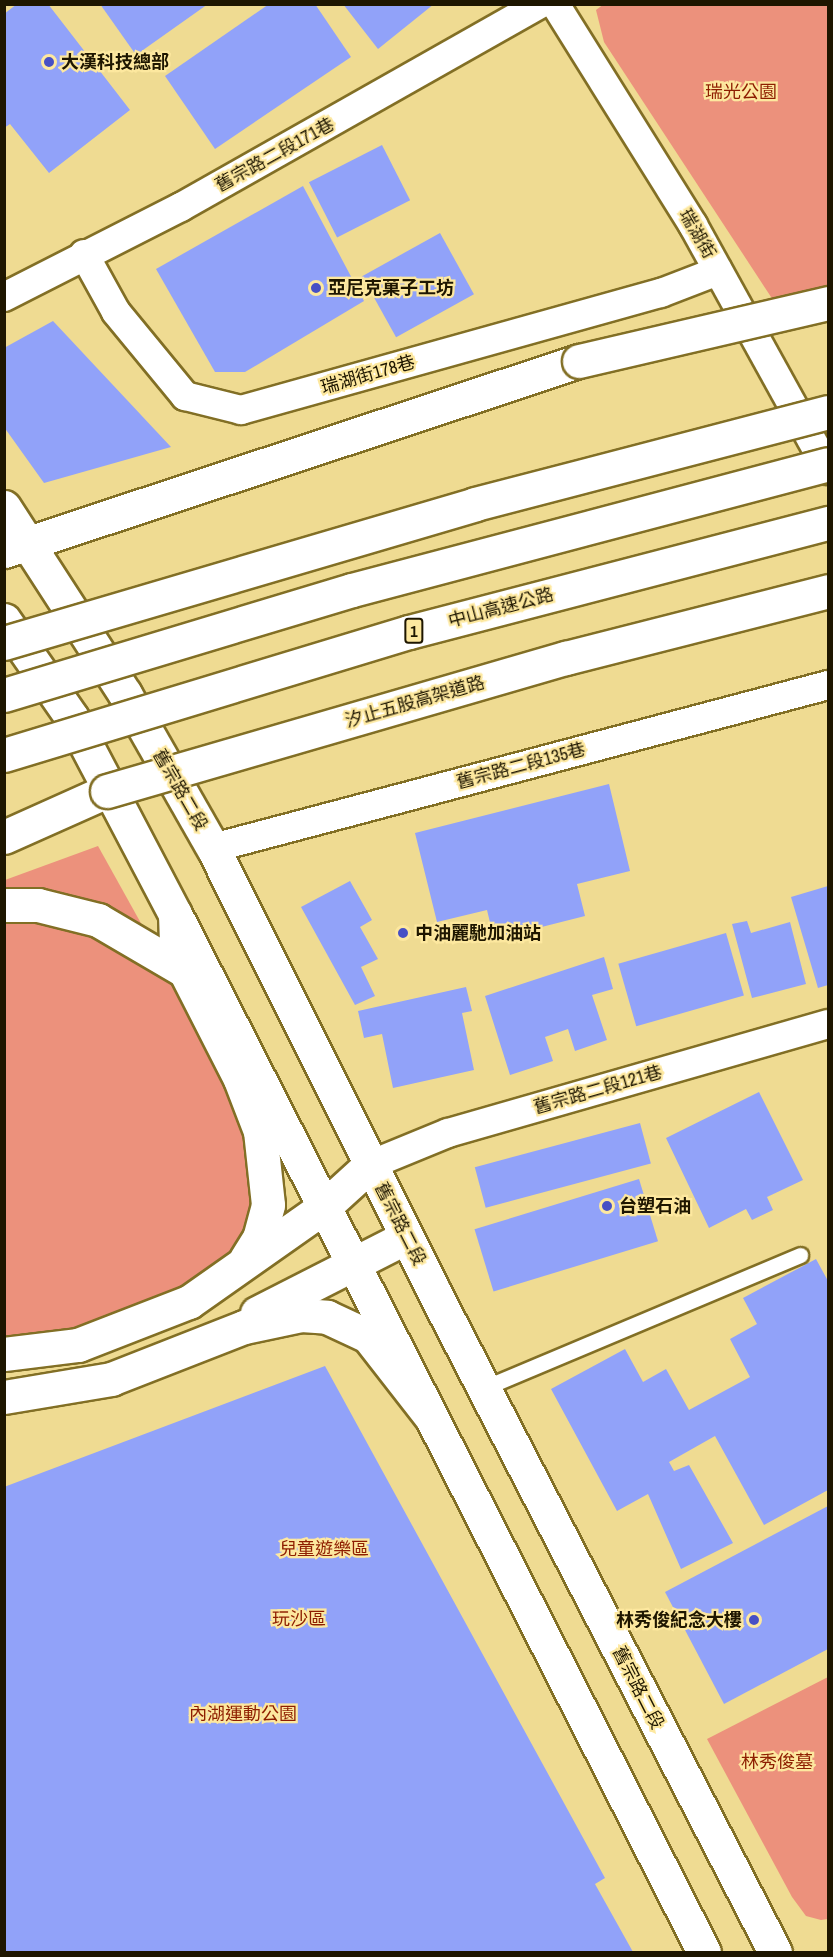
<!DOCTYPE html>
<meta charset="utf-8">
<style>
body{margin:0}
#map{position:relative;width:833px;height:1957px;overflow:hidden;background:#efdb92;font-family:"Archivo Narrow","Noto Sans TC",sans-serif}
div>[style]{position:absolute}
.green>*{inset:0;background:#ec917c}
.building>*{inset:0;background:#91a2f9;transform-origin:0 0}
.roads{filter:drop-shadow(2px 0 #826f25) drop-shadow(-2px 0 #826f25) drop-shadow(0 2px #826f25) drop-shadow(0 -2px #826f25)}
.lane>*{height:15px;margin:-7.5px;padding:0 7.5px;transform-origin:7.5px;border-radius:7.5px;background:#fff}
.street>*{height:28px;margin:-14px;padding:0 14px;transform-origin:14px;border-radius:14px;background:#fff}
.secondary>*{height:33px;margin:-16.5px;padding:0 16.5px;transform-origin:16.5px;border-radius:16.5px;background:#fff}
.highway>*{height:33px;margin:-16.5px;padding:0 16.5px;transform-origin:16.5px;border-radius:16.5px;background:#fff}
.bridges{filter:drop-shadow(2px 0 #826f25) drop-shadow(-2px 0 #826f25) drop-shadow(0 2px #826f25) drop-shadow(0 -2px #826f25)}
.highway-bridge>*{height:33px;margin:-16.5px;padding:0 16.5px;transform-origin:16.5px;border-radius:16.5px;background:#fff}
.dots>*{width:16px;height:16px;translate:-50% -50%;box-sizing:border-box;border:3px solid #fde89f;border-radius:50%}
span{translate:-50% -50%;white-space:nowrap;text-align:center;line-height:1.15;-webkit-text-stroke:4.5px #fde89f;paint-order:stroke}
.shield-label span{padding:2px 4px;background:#fde89f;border:2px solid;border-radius:4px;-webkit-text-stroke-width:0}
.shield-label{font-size:16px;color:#1e1600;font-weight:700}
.poi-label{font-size:18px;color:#1e1600;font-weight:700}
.left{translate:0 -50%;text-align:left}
.right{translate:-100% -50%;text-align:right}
.park-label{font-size:18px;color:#8e1e00}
.street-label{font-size:18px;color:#1e1600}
.frame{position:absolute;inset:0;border:6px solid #1e1600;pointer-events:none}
</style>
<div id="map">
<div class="green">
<i style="clip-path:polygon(604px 4px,828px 5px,828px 291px,775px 303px,604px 42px,596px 10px)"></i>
<i style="clip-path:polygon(98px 846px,246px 1112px,269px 1171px,243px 1266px,91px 1334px,5px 1347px,5px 880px)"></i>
<i style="clip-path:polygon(828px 1677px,828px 1919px,821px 1920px,806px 1916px,792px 1897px,707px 1739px)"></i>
</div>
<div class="building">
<i style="clip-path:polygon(17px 4px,48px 4px,130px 110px,49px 173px,10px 124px,4px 128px,4px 14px)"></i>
<i style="clip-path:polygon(100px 4px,208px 4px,136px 55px)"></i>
<i style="clip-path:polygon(269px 4px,315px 4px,351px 57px,215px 149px,165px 76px)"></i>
<i style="clip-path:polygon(343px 4px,434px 4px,378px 49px)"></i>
<i style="left:382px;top:145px;width:62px;height:82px;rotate:63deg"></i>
<i style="clip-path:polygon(303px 186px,364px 301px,245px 372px,215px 372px,156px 269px)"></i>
<i style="left:440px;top:233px;width:70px;height:89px;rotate:61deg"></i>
<i style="clip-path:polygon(53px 321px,171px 447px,44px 483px,4px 427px,4px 348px)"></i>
<i style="clip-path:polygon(609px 784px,630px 871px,577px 884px,585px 916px,494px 939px,487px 910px,437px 922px,415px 833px)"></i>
<i style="clip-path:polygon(350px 881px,372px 920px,360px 927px,378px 959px,361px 967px,375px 996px,355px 1005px,301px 907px)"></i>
<i style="clip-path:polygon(828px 886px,828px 985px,818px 988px,791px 897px)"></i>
<i style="clip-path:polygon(747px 921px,751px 933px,790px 922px,806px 984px,752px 998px,732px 924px)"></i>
<i style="left:726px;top:933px;width:65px;height:112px;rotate:74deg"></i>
<i style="clip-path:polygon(604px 957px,613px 989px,592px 995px,607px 1040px,575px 1051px,568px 1029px,545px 1037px,553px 1061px,510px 1075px,485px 996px)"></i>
<i style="clip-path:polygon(466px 987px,472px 1011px,462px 1013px,474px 1070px,393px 1088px,382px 1034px,364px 1038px,358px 1011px)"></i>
<i style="clip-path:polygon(759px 1092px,803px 1180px,767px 1197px,773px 1210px,752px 1220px,746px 1209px,709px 1228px,666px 1138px)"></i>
<i style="left:640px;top:1123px;width:42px;height:171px;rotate:75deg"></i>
<i style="left:639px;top:1179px;width:65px;height:172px;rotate:73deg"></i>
<i style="clip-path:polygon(816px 1259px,828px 1281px,828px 1490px,764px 1525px,715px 1436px,669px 1462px,674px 1471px,689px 1465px,733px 1543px,681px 1569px,648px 1494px,617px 1511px,551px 1389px,625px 1349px,643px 1382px,666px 1369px,689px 1410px,750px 1377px,730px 1339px,757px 1324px,743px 1298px)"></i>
<i style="clip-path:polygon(325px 1366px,605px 1878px,595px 1884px,633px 1952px,4px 1952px,4px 1487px)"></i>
<i style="clip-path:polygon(828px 1506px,828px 1649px,724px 1704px,665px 1592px)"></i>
</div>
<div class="roads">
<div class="lane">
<i style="left:484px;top:1388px;width:343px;rotate:-22.8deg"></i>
</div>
<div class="street">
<i style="left:555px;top:4px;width:261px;rotate:58deg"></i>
<i style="left:693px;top:225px;width:280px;rotate:61.1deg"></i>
<i style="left:84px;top:254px;width:66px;rotate:61.1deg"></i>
<i style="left:116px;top:312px;width:109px;rotate:50.6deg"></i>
<i style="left:185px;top:396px;width:58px;rotate:14deg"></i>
<i style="left:241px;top:410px;width:436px;rotate:-15.6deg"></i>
<i style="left:661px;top:293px;width:61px;rotate:-21.1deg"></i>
<i style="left:4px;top:297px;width:199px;rotate:-27deg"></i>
<i style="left:181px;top:207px;width:412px;rotate:-29.5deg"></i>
<i style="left:213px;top:848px;width:636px;rotate:-14.84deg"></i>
<i style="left:370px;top:1165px;width:84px;rotate:-22.3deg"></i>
<i style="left:448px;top:1133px;width:395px;rotate:-16deg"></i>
</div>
<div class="secondary">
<i style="left:4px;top:507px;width:223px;rotate:57.1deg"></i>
<i style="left:125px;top:694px;width:177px;rotate:60.3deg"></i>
<i style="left:213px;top:848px;width:491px;rotate:63.5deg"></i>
<i style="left:432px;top:1288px;width:747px;rotate:62.68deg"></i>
<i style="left:4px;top:620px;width:119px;rotate:55.2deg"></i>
<i style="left:72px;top:718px;width:221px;rotate:62.3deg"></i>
<i style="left:175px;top:914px;width:1165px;rotate:63deg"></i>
</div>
<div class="highway">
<i style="left:4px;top:551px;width:606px;rotate:-18.29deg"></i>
<i style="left:4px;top:837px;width:113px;rotate:-24.1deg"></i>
<i style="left:4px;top:905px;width:34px"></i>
<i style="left:38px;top:905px;width:62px;rotate:14deg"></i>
<i style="left:98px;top:920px;width:101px;rotate:30.4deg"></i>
<i style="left:175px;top:914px;width:32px;rotate:88deg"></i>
<i style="left:176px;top:946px;width:27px;rotate:70deg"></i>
<i style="left:185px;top:971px;width:121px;rotate:63deg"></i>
<i style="left:240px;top:1079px;width:56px;rotate:69deg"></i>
<i style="left:260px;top:1131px;width:74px;rotate:83.8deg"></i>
<i style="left:268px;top:1205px;width:34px;rotate:105deg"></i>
<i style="left:259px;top:1238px;width:25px;rotate:122deg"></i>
<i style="left:257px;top:1313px;width:167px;rotate:-27deg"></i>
<i style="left:4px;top:1354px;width:75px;rotate:-6.9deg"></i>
<i style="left:78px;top:1345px;width:119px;rotate:-21.2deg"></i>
<i style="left:189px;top:1302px;width:165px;rotate:-35.1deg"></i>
<i style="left:324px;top:1207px;width:62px;rotate:-42.4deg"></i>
<i style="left:4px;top:1397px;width:109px;rotate:-9.5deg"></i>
<i style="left:111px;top:1379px;width:143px;rotate:-21.4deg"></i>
<i style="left:244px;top:1327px;width:58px;rotate:-11.9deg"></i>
<i style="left:301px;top:1315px;width:26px;rotate:4deg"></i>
<i style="left:327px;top:1317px;width:45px;rotate:24.9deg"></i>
<i style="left:368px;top:1336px;width:103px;rotate:52.1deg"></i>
</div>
</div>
<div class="bridges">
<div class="highway-bridge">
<i style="left:579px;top:361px;width:256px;rotate:-13.1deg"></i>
<i style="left:4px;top:643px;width:491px;rotate:-16.4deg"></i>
<i style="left:475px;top:504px;width:365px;rotate:-14.6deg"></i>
<i style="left:4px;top:695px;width:363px;rotate:-16.8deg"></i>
<i style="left:352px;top:590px;width:492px;rotate:-14.8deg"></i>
<i style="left:4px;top:755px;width:423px;rotate:-16.9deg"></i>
<i style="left:409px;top:632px;width:433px;rotate:-14.6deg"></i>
<i style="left:107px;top:791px;width:478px;rotate:-16.2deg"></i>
<i style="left:566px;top:658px;width:270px;rotate:-14.3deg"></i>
</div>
</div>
<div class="dots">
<i style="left:49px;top:62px;background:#4750c5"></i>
<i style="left:316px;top:288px;background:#4750c5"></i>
<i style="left:403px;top:933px;background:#4750c5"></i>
<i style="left:607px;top:1206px;background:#4750c5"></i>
<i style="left:754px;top:1620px;background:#4750c5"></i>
</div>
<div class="shield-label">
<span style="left:414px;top:631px">1</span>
</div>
<div class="poi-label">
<span class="left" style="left:61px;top:62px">大漢科技總部</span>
<span class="left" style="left:328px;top:288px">亞尼克菓子工坊</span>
<span class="left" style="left:415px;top:933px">中油麗馳加油站</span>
<span class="left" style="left:619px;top:1206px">台塑石油</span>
<span class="right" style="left:742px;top:1620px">林秀俊紀念大樓</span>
</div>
<div class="park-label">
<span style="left:741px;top:92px">瑞光公園</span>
<span style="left:324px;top:1549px">兒童遊樂區</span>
<span style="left:299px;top:1619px">玩沙區</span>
<span style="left:243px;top:1714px">內湖運動公園</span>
<span style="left:777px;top:1762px">林秀俊墓</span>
</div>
<div class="street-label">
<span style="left:275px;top:155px;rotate:-29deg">舊宗路二段171巷</span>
<span style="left:697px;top:234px;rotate:60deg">瑞湖街</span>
<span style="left:368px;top:375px;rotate:-16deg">瑞湖街178巷</span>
<span style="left:501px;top:608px;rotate:-15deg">中山高速公路</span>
<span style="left:415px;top:702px;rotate:-16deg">汐止五股高架道路</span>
<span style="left:521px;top:766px;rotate:-15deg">舊宗路二段135巷</span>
<span style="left:180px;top:790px;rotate:60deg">舊宗路二段</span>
<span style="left:598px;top:1090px;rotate:-16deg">舊宗路二段121巷</span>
<span style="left:400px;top:1224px;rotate:63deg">舊宗路二段</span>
<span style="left:638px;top:1688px;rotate:63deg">舊宗路二段</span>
</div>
<div class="frame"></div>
</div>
